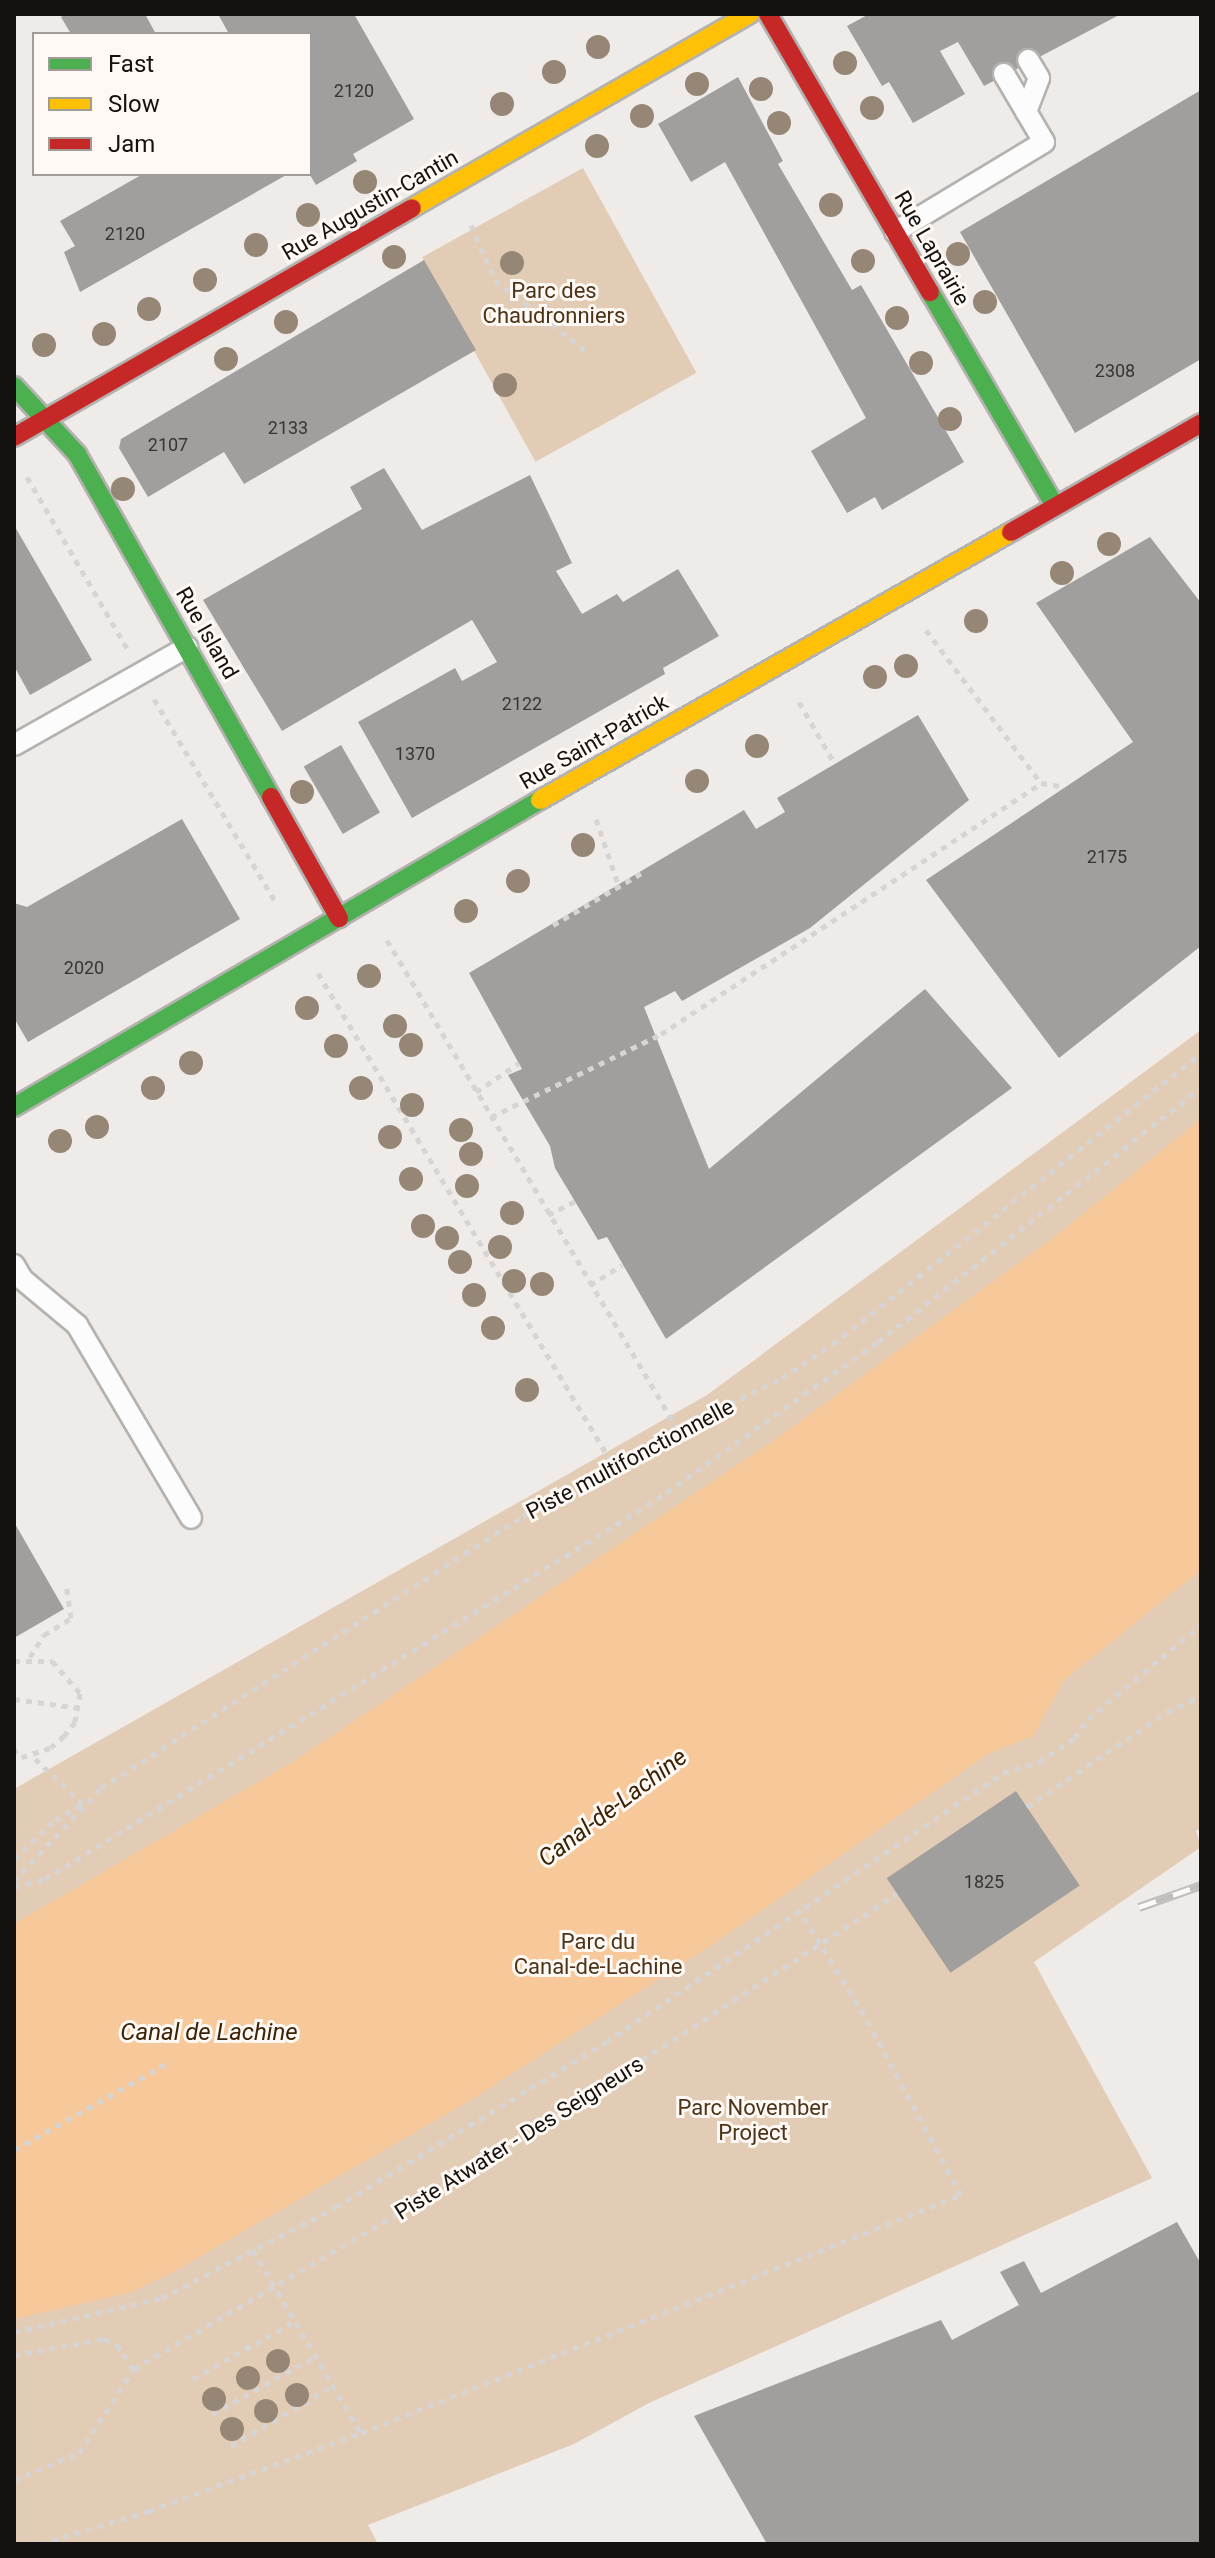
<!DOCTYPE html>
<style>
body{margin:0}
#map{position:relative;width:1215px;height:2558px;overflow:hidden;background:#efebe8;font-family:Roboto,sans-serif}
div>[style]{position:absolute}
.green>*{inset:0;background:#e3ccb5;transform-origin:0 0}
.water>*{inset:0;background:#f7c99a}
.building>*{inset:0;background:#a19f9d;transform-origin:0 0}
.path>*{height:5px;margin-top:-2.5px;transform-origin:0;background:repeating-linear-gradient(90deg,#d6d5d4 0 6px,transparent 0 12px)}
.roads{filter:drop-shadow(2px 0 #b4b2af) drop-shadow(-2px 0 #b4b2af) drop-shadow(0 2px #b4b2af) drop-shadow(0 -2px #b4b2af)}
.lane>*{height:20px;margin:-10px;padding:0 10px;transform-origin:10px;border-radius:10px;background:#fdfcfc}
.fast>*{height:18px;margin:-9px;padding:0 9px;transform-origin:9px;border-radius:9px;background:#4caf50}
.slow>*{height:18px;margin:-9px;padding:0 9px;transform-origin:9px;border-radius:9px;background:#ffc107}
.jam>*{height:18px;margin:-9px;padding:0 9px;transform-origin:9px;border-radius:9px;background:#c62828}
.rail>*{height:9px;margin-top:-4.5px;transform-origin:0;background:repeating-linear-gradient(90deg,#fef9f4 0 18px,#bfbebe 0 36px);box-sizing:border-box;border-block:2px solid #bfbebe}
.trees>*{width:24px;height:24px;margin:-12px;border-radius:50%;background:#968675}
span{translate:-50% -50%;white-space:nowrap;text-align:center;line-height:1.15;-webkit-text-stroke:6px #fef9f4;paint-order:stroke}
.number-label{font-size:18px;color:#373533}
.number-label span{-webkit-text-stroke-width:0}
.street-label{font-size:22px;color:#141210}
.park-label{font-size:22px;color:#4d3317}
.water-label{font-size:24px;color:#3c2306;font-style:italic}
.frame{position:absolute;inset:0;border:16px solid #141210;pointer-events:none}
.legend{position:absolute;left:32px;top:32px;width:280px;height:144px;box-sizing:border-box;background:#fef9f4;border:2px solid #a09d99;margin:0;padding:10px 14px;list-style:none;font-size:24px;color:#141210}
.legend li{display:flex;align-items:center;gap:16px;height:40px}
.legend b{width:40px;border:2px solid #a09d99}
</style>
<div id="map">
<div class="green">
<i style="left:583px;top:168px;width:234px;height:184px;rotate:61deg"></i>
<i style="clip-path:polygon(1201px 1030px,1201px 1828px,1196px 1831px,1201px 1847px,1034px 1962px,1152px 2178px,649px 2403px,574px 2444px,368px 2525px,378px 2544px,14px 2544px,14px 1789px,707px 1395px)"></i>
</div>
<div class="water">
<i style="clip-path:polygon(1201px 1119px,1201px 1570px,1064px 1680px,1033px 1736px,988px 1754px,713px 1944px,471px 2100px,175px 2271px,129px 2293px,14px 2319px,14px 1924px,296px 1760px,776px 1439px,1053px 1238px)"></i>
</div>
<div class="building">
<i style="clip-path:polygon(66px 14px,145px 14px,156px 34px,71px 34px,61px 17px)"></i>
<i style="clip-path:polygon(218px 14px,354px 14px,414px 119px,353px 154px,357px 161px,316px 185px,310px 175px,310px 34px,229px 34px)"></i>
<i style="clip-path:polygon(869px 14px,1121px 14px,984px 86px,958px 42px,940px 51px,965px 94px,913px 123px,889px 82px,882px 86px,847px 26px)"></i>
<i style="clip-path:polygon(738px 77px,783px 161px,778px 164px,852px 290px,861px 285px,964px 462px,882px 510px,875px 497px,847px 513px,811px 451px,866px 418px,725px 162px,691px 182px,658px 124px)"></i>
<i style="clip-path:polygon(1201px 90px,1201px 359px,1075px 433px,960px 232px)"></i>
<i style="clip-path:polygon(143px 174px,288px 174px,80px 292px,64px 252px,75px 246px,60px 221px)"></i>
<i style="clip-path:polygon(424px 260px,476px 350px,244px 484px,224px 452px,148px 497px,119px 448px,121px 439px)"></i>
<i style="clip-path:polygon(384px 468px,422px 530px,530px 475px,572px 563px,556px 571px,582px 614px,617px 594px,623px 602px,678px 569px,719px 636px,663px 668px,665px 674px,412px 818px,358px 722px,455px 668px,462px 681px,497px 662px,472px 620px,282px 731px,203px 600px,362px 509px,350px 487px)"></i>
<i style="clip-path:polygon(14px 525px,92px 660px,30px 695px,14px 666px)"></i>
<i style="clip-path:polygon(1150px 537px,1201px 603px,1201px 946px,1059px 1058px,926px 880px,1133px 742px,1036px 603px)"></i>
<i style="clip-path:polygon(918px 715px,969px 800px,810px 928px,682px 1001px,675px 991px,644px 1007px,709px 1169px,925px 989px,1012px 1088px,666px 1339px,607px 1237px,598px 1240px,555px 1168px,550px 1146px,508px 1075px,522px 1069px,469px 973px,744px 810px,756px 829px,785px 812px,777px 798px)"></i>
<i style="left:341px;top:745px;width:78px;height:43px;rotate:60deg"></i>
<i style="clip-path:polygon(182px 819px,240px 919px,28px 1042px,14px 1018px,14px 903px,27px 907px)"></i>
<i style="clip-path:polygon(14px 1522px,64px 1609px,14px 1638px)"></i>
<i style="left:1016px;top:1791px;width:114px;height:156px;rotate:56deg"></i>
<i style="clip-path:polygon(1177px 2222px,1201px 2264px,1201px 2544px,767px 2544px,694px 2416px,941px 2320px,952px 2340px,1019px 2305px,1000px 2272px,1024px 2261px,1041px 2293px)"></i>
</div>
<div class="path">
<i style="left:471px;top:225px;width:60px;rotate:66.4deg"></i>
<i style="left:495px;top:280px;width:115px;rotate:38deg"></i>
<i style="left:27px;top:477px;width:198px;rotate:59.7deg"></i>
<i style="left:926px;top:630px;width:191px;rotate:53.1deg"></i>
<i style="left:1041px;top:783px;width:24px;rotate:9deg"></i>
<i style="left:154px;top:699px;width:238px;rotate:59.1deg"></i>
<i style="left:799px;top:702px;width:72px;rotate:59.9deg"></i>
<i style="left:596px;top:819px;width:72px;rotate:71.3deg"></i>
<i style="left:553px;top:925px;width:107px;rotate:-30.4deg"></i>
<i style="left:387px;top:940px;width:570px;rotate:59.29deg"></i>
<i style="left:318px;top:973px;width:571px;rotate:59.04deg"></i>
<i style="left:476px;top:1092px;width:52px;rotate:-34deg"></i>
<i style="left:491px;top:1117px;width:189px;rotate:-26deg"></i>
<i style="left:661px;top:1034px;width:455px;rotate:-33.4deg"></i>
<i style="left:548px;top:1215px;width:30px;rotate:-27deg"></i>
<i style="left:590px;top:1285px;width:38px;rotate:-32deg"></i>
<i style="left:30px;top:1657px;width:26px;rotate:-58deg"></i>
<i style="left:44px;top:1635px;width:32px;rotate:-32deg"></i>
<i style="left:71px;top:1618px;width:30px;rotate:-98deg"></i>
<i style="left:14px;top:1661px;width:38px"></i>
<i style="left:52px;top:1661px;width:43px;rotate:48.8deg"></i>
<i style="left:80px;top:1693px;width:29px;rotate:100deg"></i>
<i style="left:75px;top:1722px;width:18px;rotate:128deg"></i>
<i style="left:64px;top:1736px;width:18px;rotate:139deg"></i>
<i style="left:50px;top:1748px;width:38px;rotate:162deg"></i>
<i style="left:14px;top:1699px;width:66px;rotate:7.9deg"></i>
<i style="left:14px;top:1748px;width:12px;rotate:66deg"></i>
<i style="left:1027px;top:1807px;width:169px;rotate:-34.2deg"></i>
<i style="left:1167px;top:1712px;width:38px;rotate:-25deg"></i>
<i style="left:14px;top:1859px;width:57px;rotate:-43.6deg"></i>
<i style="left:55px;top:1820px;width:32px;rotate:-30deg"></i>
<i style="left:83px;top:1804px;width:70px;rotate:-136.7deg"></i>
<i style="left:14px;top:1881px;width:127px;rotate:-46.9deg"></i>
<i style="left:101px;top:1788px;width:502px;rotate:-32.8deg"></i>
<i style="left:523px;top:1516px;width:104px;rotate:-30.8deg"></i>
<i style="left:612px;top:1463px;width:190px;rotate:-26.6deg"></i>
<i style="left:782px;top:1378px;width:61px;rotate:-33.7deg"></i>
<i style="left:833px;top:1344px;width:469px;rotate:-38.3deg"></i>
<i style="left:14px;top:1887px;width:32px;rotate:-14deg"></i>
<i style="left:45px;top:1879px;width:720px;rotate:-31.84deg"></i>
<i style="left:657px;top:1499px;width:271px;rotate:-35.4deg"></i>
<i style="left:878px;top:1342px;width:411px;rotate:-38.2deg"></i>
<i style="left:14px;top:2150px;width:180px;rotate:-29.5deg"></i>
<i style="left:253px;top:2250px;width:212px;rotate:59.5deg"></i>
<i style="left:14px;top:2332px;width:152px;rotate:-12.9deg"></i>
<i style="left:162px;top:2298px;width:196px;rotate:-27.6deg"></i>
<i style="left:336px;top:2207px;width:316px;rotate:-31.4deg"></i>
<i style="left:606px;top:2042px;width:480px;rotate:-34.1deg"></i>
<i style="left:1003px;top:1773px;width:38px;rotate:-17deg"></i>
<i style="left:1039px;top:1762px;width:43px;rotate:-33.7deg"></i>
<i style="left:1075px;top:1738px;width:23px;rotate:-56deg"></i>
<i style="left:1088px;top:1719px;width:147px;rotate:-39.8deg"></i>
<i style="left:14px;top:2355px;width:91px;rotate:-10.1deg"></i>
<i style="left:104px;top:2339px;width:14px;rotate:25deg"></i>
<i style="left:117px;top:2345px;width:29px;rotate:55deg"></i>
<i style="left:134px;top:2369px;width:427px;rotate:-30.5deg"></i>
<i style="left:502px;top:2152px;width:472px;rotate:-33.2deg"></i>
<i style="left:193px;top:2379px;width:120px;rotate:-29.6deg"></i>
<i style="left:212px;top:2414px;width:119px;rotate:-29.1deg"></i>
<i style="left:231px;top:2446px;width:118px;rotate:-30.5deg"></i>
<i style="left:14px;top:2480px;width:70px;rotate:-22.6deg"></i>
<i style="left:79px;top:2453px;width:100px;rotate:-56.8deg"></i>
<i style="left:40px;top:2544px;width:114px;rotate:-16.8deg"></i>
<i style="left:149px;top:2511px;width:226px;rotate:-20.2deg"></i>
<i style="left:361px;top:2433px;width:645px;rotate:-21.64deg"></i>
<i style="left:961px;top:2195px;width:204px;rotate:-118.3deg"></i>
<i style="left:864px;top:2015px;width:122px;rotate:-121.6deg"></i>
</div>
<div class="roads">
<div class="lane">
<i style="left:1026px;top:112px;width:36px;rotate:-69deg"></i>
<i style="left:1039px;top:78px;width:21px;rotate:-121deg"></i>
<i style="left:895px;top:232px;width:174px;rotate:-31.1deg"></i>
<i style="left:1044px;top:142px;width:79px;rotate:-120.5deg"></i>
<i style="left:14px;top:745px;width:199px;rotate:-29.5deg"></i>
<i style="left:14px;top:1265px;width:16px;rotate:60deg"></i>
<i style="left:22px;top:1279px;width:72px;rotate:39.9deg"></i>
<i style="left:77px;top:1325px;width:224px;rotate:59.4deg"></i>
</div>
<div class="fast">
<i style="left:930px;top:292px;width:248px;rotate:59.7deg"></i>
<i style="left:14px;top:386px;width:93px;rotate:47.2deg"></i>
<i style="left:77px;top:454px;width:394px;rotate:60.5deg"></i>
<i style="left:14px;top:1107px;width:609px;rotate:-30.27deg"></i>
</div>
<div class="slow">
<i style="left:412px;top:208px;width:390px;rotate:-29.9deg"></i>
<i style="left:540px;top:800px;width:542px;rotate:-29.64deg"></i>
</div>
<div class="jam">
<i style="left:768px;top:14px;width:322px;rotate:59.8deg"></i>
<i style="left:14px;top:437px;width:459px;rotate:-29.9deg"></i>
<i style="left:1011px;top:532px;width:219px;rotate:-29.8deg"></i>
<i style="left:271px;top:797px;width:139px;rotate:60.7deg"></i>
</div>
</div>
<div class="rail">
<i style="left:1139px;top:1907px;width:66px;rotate:-19.5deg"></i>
</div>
<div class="trees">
<i style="left:598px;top:47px"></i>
<i style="left:845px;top:63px"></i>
<i style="left:554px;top:72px"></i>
<i style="left:697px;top:84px"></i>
<i style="left:761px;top:89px"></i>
<i style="left:502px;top:104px"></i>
<i style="left:872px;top:108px"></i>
<i style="left:642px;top:116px"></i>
<i style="left:779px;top:123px"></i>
<i style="left:597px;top:146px"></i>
<i style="left:365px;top:182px"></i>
<i style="left:831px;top:205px"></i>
<i style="left:308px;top:215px"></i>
<i style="left:256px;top:245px"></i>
<i style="left:958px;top:254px"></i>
<i style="left:394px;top:257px"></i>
<i style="left:863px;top:261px"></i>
<i style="left:512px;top:263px"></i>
<i style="left:205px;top:280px"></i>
<i style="left:985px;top:302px"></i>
<i style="left:149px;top:309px"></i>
<i style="left:897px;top:318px"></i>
<i style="left:286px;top:322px"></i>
<i style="left:104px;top:334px"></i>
<i style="left:44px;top:345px"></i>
<i style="left:226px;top:359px"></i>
<i style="left:921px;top:363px"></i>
<i style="left:505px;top:385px"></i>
<i style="left:950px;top:419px"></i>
<i style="left:123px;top:489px"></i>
<i style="left:1109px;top:544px"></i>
<i style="left:1062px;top:573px"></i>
<i style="left:976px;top:621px"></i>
<i style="left:906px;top:666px"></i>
<i style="left:875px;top:677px"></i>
<i style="left:757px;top:746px"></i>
<i style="left:697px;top:781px"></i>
<i style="left:302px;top:792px"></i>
<i style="left:583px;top:845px"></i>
<i style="left:518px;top:881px"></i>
<i style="left:466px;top:911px"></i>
<i style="left:369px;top:976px"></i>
<i style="left:307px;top:1008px"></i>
<i style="left:395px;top:1026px"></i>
<i style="left:411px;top:1045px"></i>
<i style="left:336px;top:1046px"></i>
<i style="left:191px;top:1063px"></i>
<i style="left:153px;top:1088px"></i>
<i style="left:361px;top:1088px"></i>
<i style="left:412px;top:1105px"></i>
<i style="left:97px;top:1127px"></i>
<i style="left:461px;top:1130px"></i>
<i style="left:390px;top:1137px"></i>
<i style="left:60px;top:1141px"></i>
<i style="left:471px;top:1154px"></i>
<i style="left:411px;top:1179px"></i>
<i style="left:467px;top:1186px"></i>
<i style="left:512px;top:1213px"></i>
<i style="left:423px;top:1226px"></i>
<i style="left:447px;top:1238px"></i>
<i style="left:500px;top:1247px"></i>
<i style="left:460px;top:1262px"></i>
<i style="left:514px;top:1281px"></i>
<i style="left:542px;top:1284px"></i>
<i style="left:474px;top:1295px"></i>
<i style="left:493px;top:1328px"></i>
<i style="left:527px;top:1390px"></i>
<i style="left:278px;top:2361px"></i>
<i style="left:248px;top:2378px"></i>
<i style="left:297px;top:2395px"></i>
<i style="left:214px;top:2399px"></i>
<i style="left:266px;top:2411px"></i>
<i style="left:232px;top:2429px"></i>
</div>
<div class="number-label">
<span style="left:354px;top:91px">2120</span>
<span style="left:125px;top:234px">2120</span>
<span style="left:1115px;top:371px">2308</span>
<span style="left:288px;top:428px">2133</span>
<span style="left:168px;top:445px">2107</span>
<span style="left:522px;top:704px">2122</span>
<span style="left:415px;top:754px">1370</span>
<span style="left:1107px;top:857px">2175</span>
<span style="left:84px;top:968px">2020</span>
<span style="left:984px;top:1882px">1825</span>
</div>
<div class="street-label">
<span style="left:370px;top:205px;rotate:-30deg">Rue Augustin-Cantin</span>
<span style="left:932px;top:248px;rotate:60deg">Rue Laprairie</span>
<span style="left:207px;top:633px;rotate:60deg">Rue Island</span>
<span style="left:594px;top:742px;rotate:-30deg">Rue Saint-Patrick</span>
<span style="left:630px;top:1459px;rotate:-28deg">Piste multifonctionnelle</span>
<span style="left:519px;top:2138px;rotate:-32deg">Piste Atwater - Des Seigneurs</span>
</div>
<div class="park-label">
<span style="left:554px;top:303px">Parc des<br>Chaudronniers</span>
<span style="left:598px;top:1954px">Parc du<br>Canal-de-Lachine</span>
<span style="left:753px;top:2120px">Parc November<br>Project</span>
</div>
<div class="water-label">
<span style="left:613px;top:1808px;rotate:-37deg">Canal-de-Lachine</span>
<span style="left:209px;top:2033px">Canal de Lachine</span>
</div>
<div class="frame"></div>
<ul class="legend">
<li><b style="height:10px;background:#4caf50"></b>Fast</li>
<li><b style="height:10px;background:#ffc107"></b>Slow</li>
<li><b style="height:10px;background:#c62828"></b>Jam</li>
</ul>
</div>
